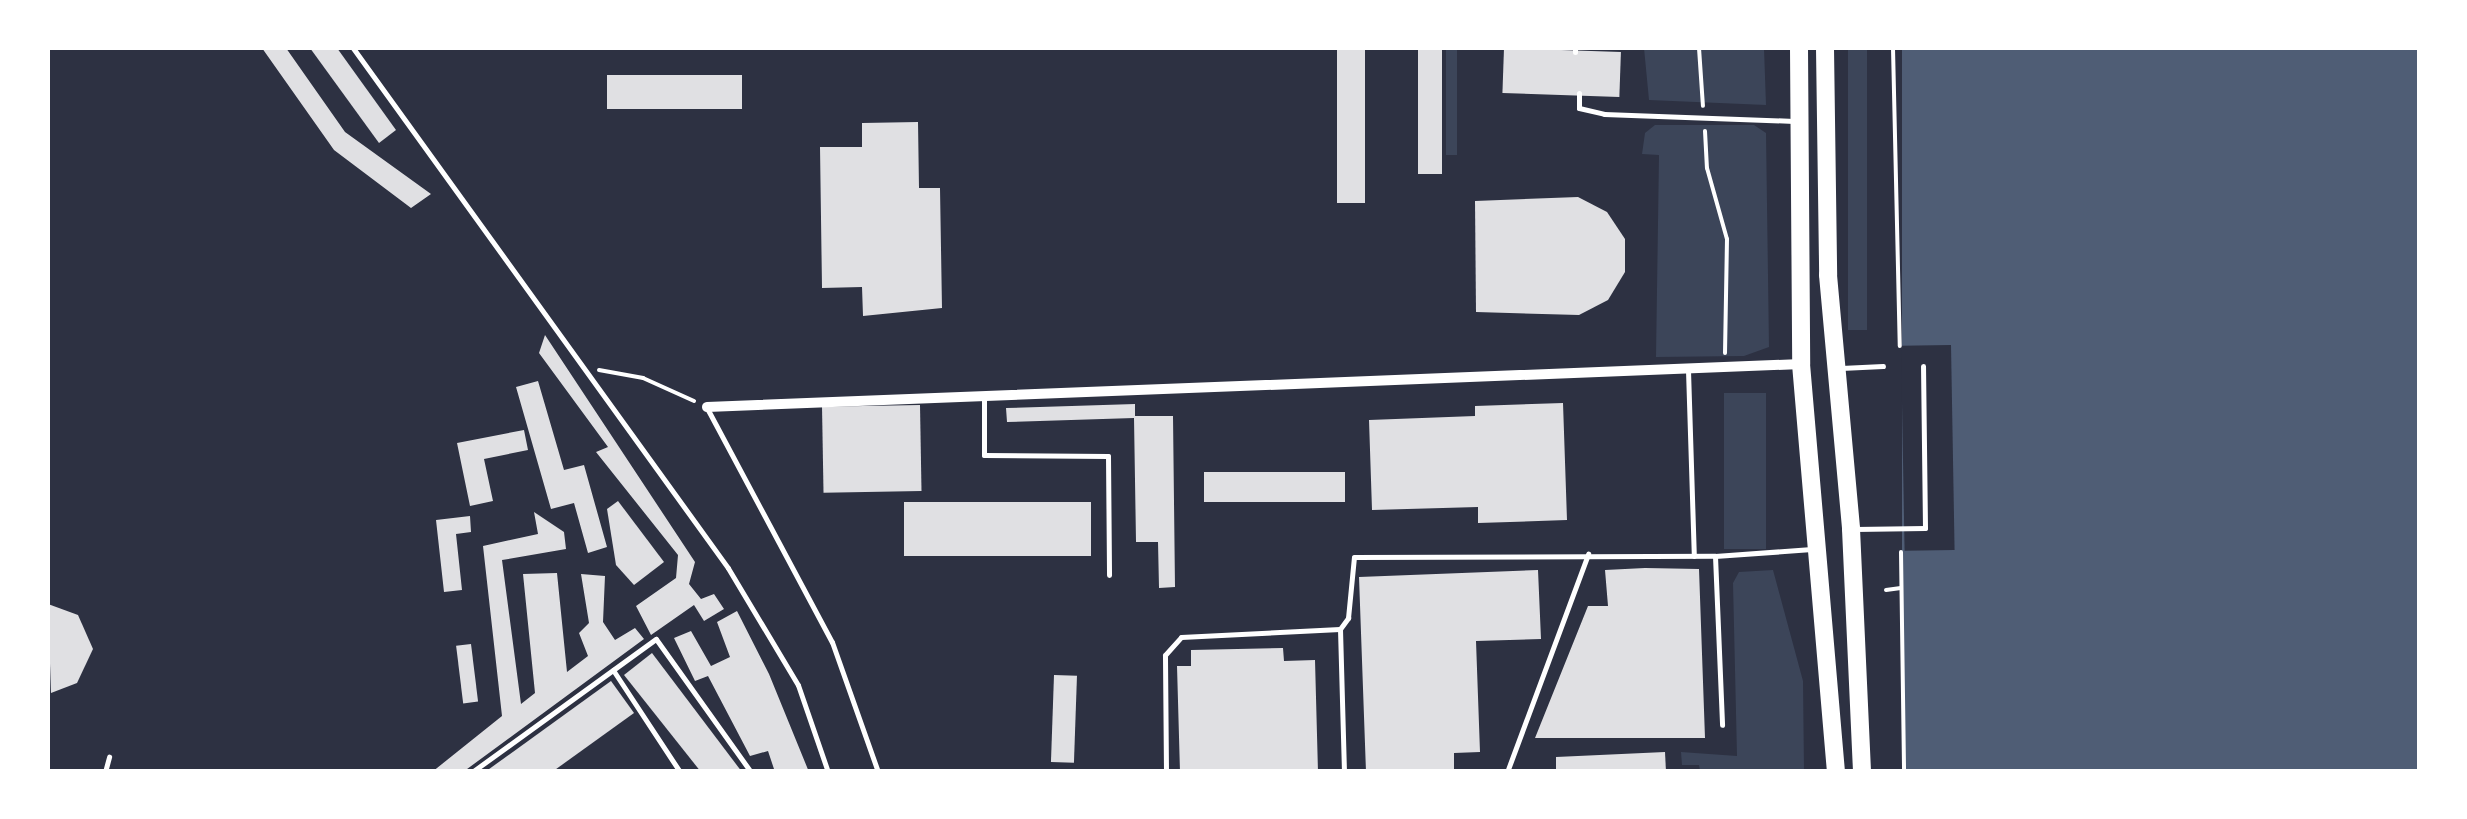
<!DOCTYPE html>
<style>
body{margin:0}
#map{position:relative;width:2467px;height:819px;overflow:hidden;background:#2d3142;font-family:Helvetica,sans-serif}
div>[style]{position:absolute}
.green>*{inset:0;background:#3c4559;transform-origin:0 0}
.water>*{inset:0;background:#4f5d75;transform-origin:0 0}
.pier>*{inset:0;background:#2d3142;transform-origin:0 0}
.building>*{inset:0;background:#e0e0e3;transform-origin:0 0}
.path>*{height:4px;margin:-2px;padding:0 2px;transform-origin:2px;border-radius:2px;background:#fff}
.service>*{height:5px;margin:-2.5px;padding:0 2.5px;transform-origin:2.5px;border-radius:2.5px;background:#fff}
.minor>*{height:10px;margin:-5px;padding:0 5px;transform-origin:5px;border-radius:5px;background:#fff}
.primary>*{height:18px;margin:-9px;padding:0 9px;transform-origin:9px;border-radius:9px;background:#fff}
span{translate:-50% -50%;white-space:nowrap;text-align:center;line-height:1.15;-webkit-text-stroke:8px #fff;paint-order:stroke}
.frame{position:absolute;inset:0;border:50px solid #fff;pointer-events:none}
</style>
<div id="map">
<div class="green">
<i style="left:1446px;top:48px;width:11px;height:107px"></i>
<i style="clip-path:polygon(1644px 48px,1764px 48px,1766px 105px,1649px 100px)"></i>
<i style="left:1848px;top:48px;width:19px;height:282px"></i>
<i style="clip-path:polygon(1655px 125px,1754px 125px,1766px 133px,1769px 347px,1744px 356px,1656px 357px,1659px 155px,1642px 154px,1645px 133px)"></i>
<i style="left:1724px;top:393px;width:42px;height:156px"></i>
<i style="clip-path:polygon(1773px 570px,1803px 681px,1804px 771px,1700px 771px,1699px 765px,1682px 765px,1681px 752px,1737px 756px,1733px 583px,1739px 572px)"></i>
</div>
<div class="water">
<i style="left:1902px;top:48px;width:517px;height:723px"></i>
</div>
<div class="pier">
<i style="left:1951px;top:345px;width:205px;height:50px;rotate:89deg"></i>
</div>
<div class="building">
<i style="clip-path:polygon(262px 48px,286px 48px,345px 132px,431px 194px,411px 208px,334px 150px)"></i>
<i style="clip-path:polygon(310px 48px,337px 48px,396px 130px,379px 143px)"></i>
<i style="left:1337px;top:48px;width:28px;height:155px"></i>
<i style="left:1418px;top:48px;width:24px;height:126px"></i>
<i style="left:1504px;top:48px;width:117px;height:45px;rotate:2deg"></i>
<i style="left:742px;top:75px;width:34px;height:135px;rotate:90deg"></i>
<i style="clip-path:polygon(918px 122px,919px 188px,940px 188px,942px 308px,863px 316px,862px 287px,822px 288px,820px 147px,862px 147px,862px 123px)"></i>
<i style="clip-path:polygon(1578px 197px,1607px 212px,1625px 239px,1625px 272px,1608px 300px,1579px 315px,1476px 312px,1475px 201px)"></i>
<i style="clip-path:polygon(545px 335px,695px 562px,689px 584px,701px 599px,714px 594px,724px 609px,704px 621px,694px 605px,651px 635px,636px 606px,676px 578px,678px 555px,596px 452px,608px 447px,539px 353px)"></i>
<i style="clip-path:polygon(538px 381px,564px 470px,584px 465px,607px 547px,588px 553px,574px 503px,551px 509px,516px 387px)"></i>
<i style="clip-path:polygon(1563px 403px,1567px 520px,1478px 523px,1478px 507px,1372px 510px,1369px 420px,1475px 416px,1475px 406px)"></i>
<i style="clip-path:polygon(1135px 404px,1135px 416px,1173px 416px,1175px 587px,1159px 588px,1158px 542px,1136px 542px,1134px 418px,1007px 422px,1006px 408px)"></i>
<i style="left:920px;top:405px;width:86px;height:98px;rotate:89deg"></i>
<i style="clip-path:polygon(524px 430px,528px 450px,484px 459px,493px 501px,470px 506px,457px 443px)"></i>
<i style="left:1204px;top:472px;width:141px;height:30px"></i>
<i style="clip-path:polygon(618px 501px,664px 562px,634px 585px,616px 565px,607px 509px)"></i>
<i style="left:904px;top:502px;width:187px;height:54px"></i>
<i style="clip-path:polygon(534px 512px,564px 532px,566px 549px,502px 560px,521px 704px,535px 693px,523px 574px,557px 573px,567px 672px,588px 656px,579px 633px,589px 623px,581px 574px,605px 576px,603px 622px,615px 640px,635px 628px,644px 639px,463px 772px,432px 772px,502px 716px,483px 546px,538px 534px)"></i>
<i style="clip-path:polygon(470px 516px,471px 532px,456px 534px,462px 590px,444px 592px,436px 520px)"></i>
<i style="clip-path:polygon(1645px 568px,1699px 569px,1705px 738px,1535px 738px,1588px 606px,1608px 606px,1605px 570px)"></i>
<i style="clip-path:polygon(1538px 570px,1541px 639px,1476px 641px,1480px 752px,1454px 753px,1454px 772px,1366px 772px,1359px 577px)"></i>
<i style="clip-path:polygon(48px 604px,78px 615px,93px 649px,77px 683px,51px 693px)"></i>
<i style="clip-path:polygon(737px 611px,769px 674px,809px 772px,775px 772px,768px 751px,750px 756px,708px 676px,695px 681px,674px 638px,691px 631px,711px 666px,730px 657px,717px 622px)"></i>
<i style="left:471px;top:644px;width:58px;height:15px;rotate:83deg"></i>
<i style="clip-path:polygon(1283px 648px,1284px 661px,1315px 660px,1318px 772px,1180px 772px,1177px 666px,1191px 666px,1191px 650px)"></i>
<i style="clip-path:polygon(652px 653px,742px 772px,701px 772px,624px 675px)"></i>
<i style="left:1054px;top:675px;width:23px;height:87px;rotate:2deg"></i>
<i style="clip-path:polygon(611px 681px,634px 713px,552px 772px,485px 772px)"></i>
<i style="clip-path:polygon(1665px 752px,1666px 772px,1556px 772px,1556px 757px)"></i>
</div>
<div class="path">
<i style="left:1699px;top:48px;width:58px;rotate:86.1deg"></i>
<i style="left:1893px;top:48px;width:298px;rotate:88.7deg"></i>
<i style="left:1705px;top:131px;width:37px;rotate:87deg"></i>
<i style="left:1707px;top:168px;width:74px;rotate:74.3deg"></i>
<i style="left:1727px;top:239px;width:114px;rotate:91deg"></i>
<i style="left:599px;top:370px;width:45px;rotate:10.3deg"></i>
<i style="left:643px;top:378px;width:56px;rotate:24.3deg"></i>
<i style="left:1901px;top:552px;width:220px;rotate:89.2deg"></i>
<i style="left:1886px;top:590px;width:15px;rotate:-8deg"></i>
</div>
<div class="service">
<i style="left:353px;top:48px;width:641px;rotate:54.2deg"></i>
<i style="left:728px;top:568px;width:136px;rotate:59.1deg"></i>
<i style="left:798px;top:685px;width:92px;rotate:71deg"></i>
<i style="left:1575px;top:48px;width:4px;rotate:90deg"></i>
<i style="left:1579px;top:93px;width:15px;rotate:90deg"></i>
<i style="left:1579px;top:108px;width:26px;rotate:13deg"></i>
<i style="left:1604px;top:114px;width:190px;rotate:2.1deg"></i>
<i style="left:1841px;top:368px;width:42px;rotate:-2.7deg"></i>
<i style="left:1688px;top:370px;width:186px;rotate:88.2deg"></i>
<i style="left:984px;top:396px;width:59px;rotate:90deg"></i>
<i style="left:984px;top:455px;width:124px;rotate:0.5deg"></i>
<i style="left:1108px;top:456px;width:119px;rotate:89.5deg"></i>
<i style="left:708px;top:410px;width:263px;rotate:61.9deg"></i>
<i style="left:832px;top:642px;width:138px;rotate:70.5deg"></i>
<i style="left:1855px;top:529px;width:70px;rotate:-0.8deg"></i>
<i style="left:1925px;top:528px;width:162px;rotate:-90.7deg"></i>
<i style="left:1715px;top:556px;width:169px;rotate:87.6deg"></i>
<i style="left:1340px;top:629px;width:14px;rotate:-54deg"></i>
<i style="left:1348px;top:618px;width:61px;rotate:-84.4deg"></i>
<i style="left:1354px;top:557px;width:361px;rotate:-0.2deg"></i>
<i style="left:1715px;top:556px;width:97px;rotate:-4.1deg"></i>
<i style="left:613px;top:670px;width:122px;rotate:56.7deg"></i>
<i style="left:105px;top:772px;width:16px;rotate:-75deg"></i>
<i style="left:472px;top:772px;width:227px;rotate:-35.9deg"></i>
<i style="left:656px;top:639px;width:163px;rotate:54.5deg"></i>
<i style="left:1166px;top:772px;width:117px;rotate:-90.5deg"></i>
<i style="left:1165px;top:655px;width:24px;rotate:-48deg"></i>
<i style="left:1181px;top:637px;width:159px;rotate:-2.9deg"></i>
<i style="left:1340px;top:629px;width:143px;rotate:88.4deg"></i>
<i style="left:1507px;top:772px;width:233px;rotate:-69.6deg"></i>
</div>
<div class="minor">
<i style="left:707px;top:407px;width:1095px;rotate:-2.25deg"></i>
</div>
<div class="primary">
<i style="left:1799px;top:48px;width:316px;rotate:89.6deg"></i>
<i style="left:1801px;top:364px;width:409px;rotate:85.1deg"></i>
<i style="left:1825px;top:48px;width:227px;rotate:89.2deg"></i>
<i style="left:1828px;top:275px;width:255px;rotate:84.8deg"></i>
<i style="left:1851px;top:529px;width:243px;rotate:87.4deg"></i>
</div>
<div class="frame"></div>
</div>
